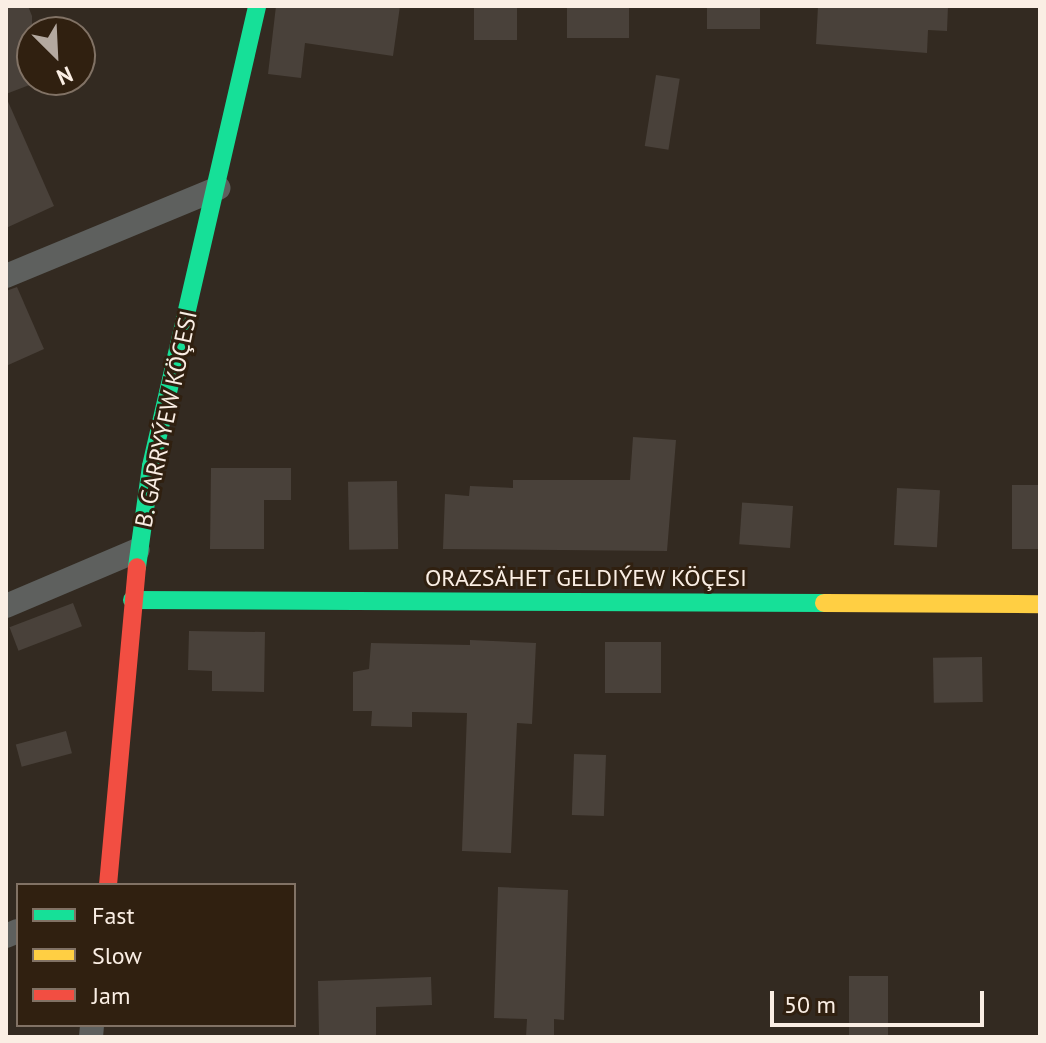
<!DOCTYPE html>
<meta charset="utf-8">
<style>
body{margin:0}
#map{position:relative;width:1046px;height:1043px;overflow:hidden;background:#332a21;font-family:"PT Sans",sans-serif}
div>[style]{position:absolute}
.building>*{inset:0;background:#49413a;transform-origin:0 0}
.street>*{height:24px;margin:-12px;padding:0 12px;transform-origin:12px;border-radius:12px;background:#5e605e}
.fast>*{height:18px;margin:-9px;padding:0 9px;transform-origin:9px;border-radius:9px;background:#16e098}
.slow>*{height:18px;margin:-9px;padding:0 9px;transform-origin:9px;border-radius:9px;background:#ffcf43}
.jam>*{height:18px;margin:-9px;padding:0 9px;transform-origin:9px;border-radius:9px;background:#f24e42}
span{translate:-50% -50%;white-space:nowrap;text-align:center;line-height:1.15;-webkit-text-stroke:6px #302010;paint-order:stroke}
.street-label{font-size:24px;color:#faeee4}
.frame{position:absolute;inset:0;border:8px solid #faeee4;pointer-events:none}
.legend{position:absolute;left:16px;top:883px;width:280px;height:144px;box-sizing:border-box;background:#302010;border:2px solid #817265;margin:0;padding:10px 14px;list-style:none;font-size:24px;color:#faeee4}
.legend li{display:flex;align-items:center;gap:16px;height:40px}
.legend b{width:40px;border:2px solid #817265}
.north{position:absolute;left:16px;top:16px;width:80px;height:80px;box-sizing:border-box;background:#302010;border:2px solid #817265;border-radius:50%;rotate:156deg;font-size:22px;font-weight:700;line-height:32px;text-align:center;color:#faeee4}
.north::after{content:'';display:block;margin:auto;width:28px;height:36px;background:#b4a9a0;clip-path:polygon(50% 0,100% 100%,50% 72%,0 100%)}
.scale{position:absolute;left:770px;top:991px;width:214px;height:36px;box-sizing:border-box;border:4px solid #faeee4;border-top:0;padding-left:10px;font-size:24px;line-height:28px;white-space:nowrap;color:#faeee4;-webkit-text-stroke:6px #302010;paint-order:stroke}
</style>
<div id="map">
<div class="building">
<i style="clip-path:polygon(6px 6px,28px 6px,32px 16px,32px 84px,6px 94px)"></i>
<i style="clip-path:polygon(276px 6px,400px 6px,393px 56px,305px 43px,301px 78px,268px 74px)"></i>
<i style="left:474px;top:6px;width:43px;height:34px"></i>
<i style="left:567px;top:6px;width:62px;height:32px"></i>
<i style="left:707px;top:6px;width:53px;height:23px"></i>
<i style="clip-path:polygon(818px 6px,948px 6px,947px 31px,928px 30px,927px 53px,816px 44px)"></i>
<i style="left:656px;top:75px;width:24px;height:72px;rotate:9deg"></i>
<i style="clip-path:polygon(6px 97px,54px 206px,6px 228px)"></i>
<i style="clip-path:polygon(17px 287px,44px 349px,6px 366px,6px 291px)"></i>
<i style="clip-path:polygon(633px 437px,676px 440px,667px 551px,443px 549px,445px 494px,469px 496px,470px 486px,513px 488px,513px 480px,630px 480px)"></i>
<i style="clip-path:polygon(211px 468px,291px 468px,291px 500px,264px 500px,264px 549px,210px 549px)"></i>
<i style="left:397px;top:481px;width:68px;height:49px;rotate:89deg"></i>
<i style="left:1012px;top:485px;width:28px;height:64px"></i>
<i style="left:897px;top:488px;width:43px;height:57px;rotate:3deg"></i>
<i style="left:793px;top:506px;width:42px;height:51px;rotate:94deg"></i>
<i style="left:73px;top:603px;width:25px;height:68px;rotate:69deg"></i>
<i style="clip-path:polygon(189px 631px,265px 632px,264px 692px,212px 691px,212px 671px,188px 670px)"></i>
<i style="clip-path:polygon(470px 640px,536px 643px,532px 724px,517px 723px,511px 853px,462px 851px,467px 713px,412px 712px,412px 727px,371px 726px,372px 711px,353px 711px,353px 672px,369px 669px,371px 643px,470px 645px)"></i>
<i style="left:661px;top:642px;width:51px;height:56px;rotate:90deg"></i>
<i style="left:982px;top:657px;width:45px;height:49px;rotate:89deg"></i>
<i style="left:66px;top:731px;width:23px;height:52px;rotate:75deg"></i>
<i style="left:574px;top:754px;width:32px;height:61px;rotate:2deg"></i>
<i style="clip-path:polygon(498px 887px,568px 890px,564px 1020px,554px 1019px,554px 1037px,526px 1037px,527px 1019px,494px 1018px)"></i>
<i style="left:888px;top:976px;width:61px;height:39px;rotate:90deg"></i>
<i style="clip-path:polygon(431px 977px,432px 1005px,376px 1007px,376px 1037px,319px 1037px,318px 981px)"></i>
</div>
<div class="street">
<i style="left:6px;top:276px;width:230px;rotate:-22.5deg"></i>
<i style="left:6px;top:606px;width:143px;rotate:-23deg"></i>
<i style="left:6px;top:936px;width:13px;rotate:-23deg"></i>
<i style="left:91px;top:1037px;width:12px;rotate:-85deg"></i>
</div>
<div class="fast">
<i style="left:137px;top:567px;width:102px;rotate:-82.1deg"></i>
<i style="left:151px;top:466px;width:472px;rotate:-77deg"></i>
<i style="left:132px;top:600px;width:692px;rotate:0.25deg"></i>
</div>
<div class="slow">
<i style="left:824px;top:603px;width:216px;rotate:0.3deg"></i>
</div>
<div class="jam">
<i style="left:108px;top:885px;width:319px;rotate:-84.8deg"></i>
</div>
<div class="street-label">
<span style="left:166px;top:419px;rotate:-78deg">B. GARRYÝEW KÖÇESI</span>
<span style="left:586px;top:578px">ORAZSÄHET GELDIÝEW KÖÇESI</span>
</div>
<div class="frame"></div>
<ul class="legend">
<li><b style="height:10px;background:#16e098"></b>Fast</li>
<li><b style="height:10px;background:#ffcf43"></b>Slow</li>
<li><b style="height:10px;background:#f24e42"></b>Jam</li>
</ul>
<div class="north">N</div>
<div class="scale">50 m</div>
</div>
